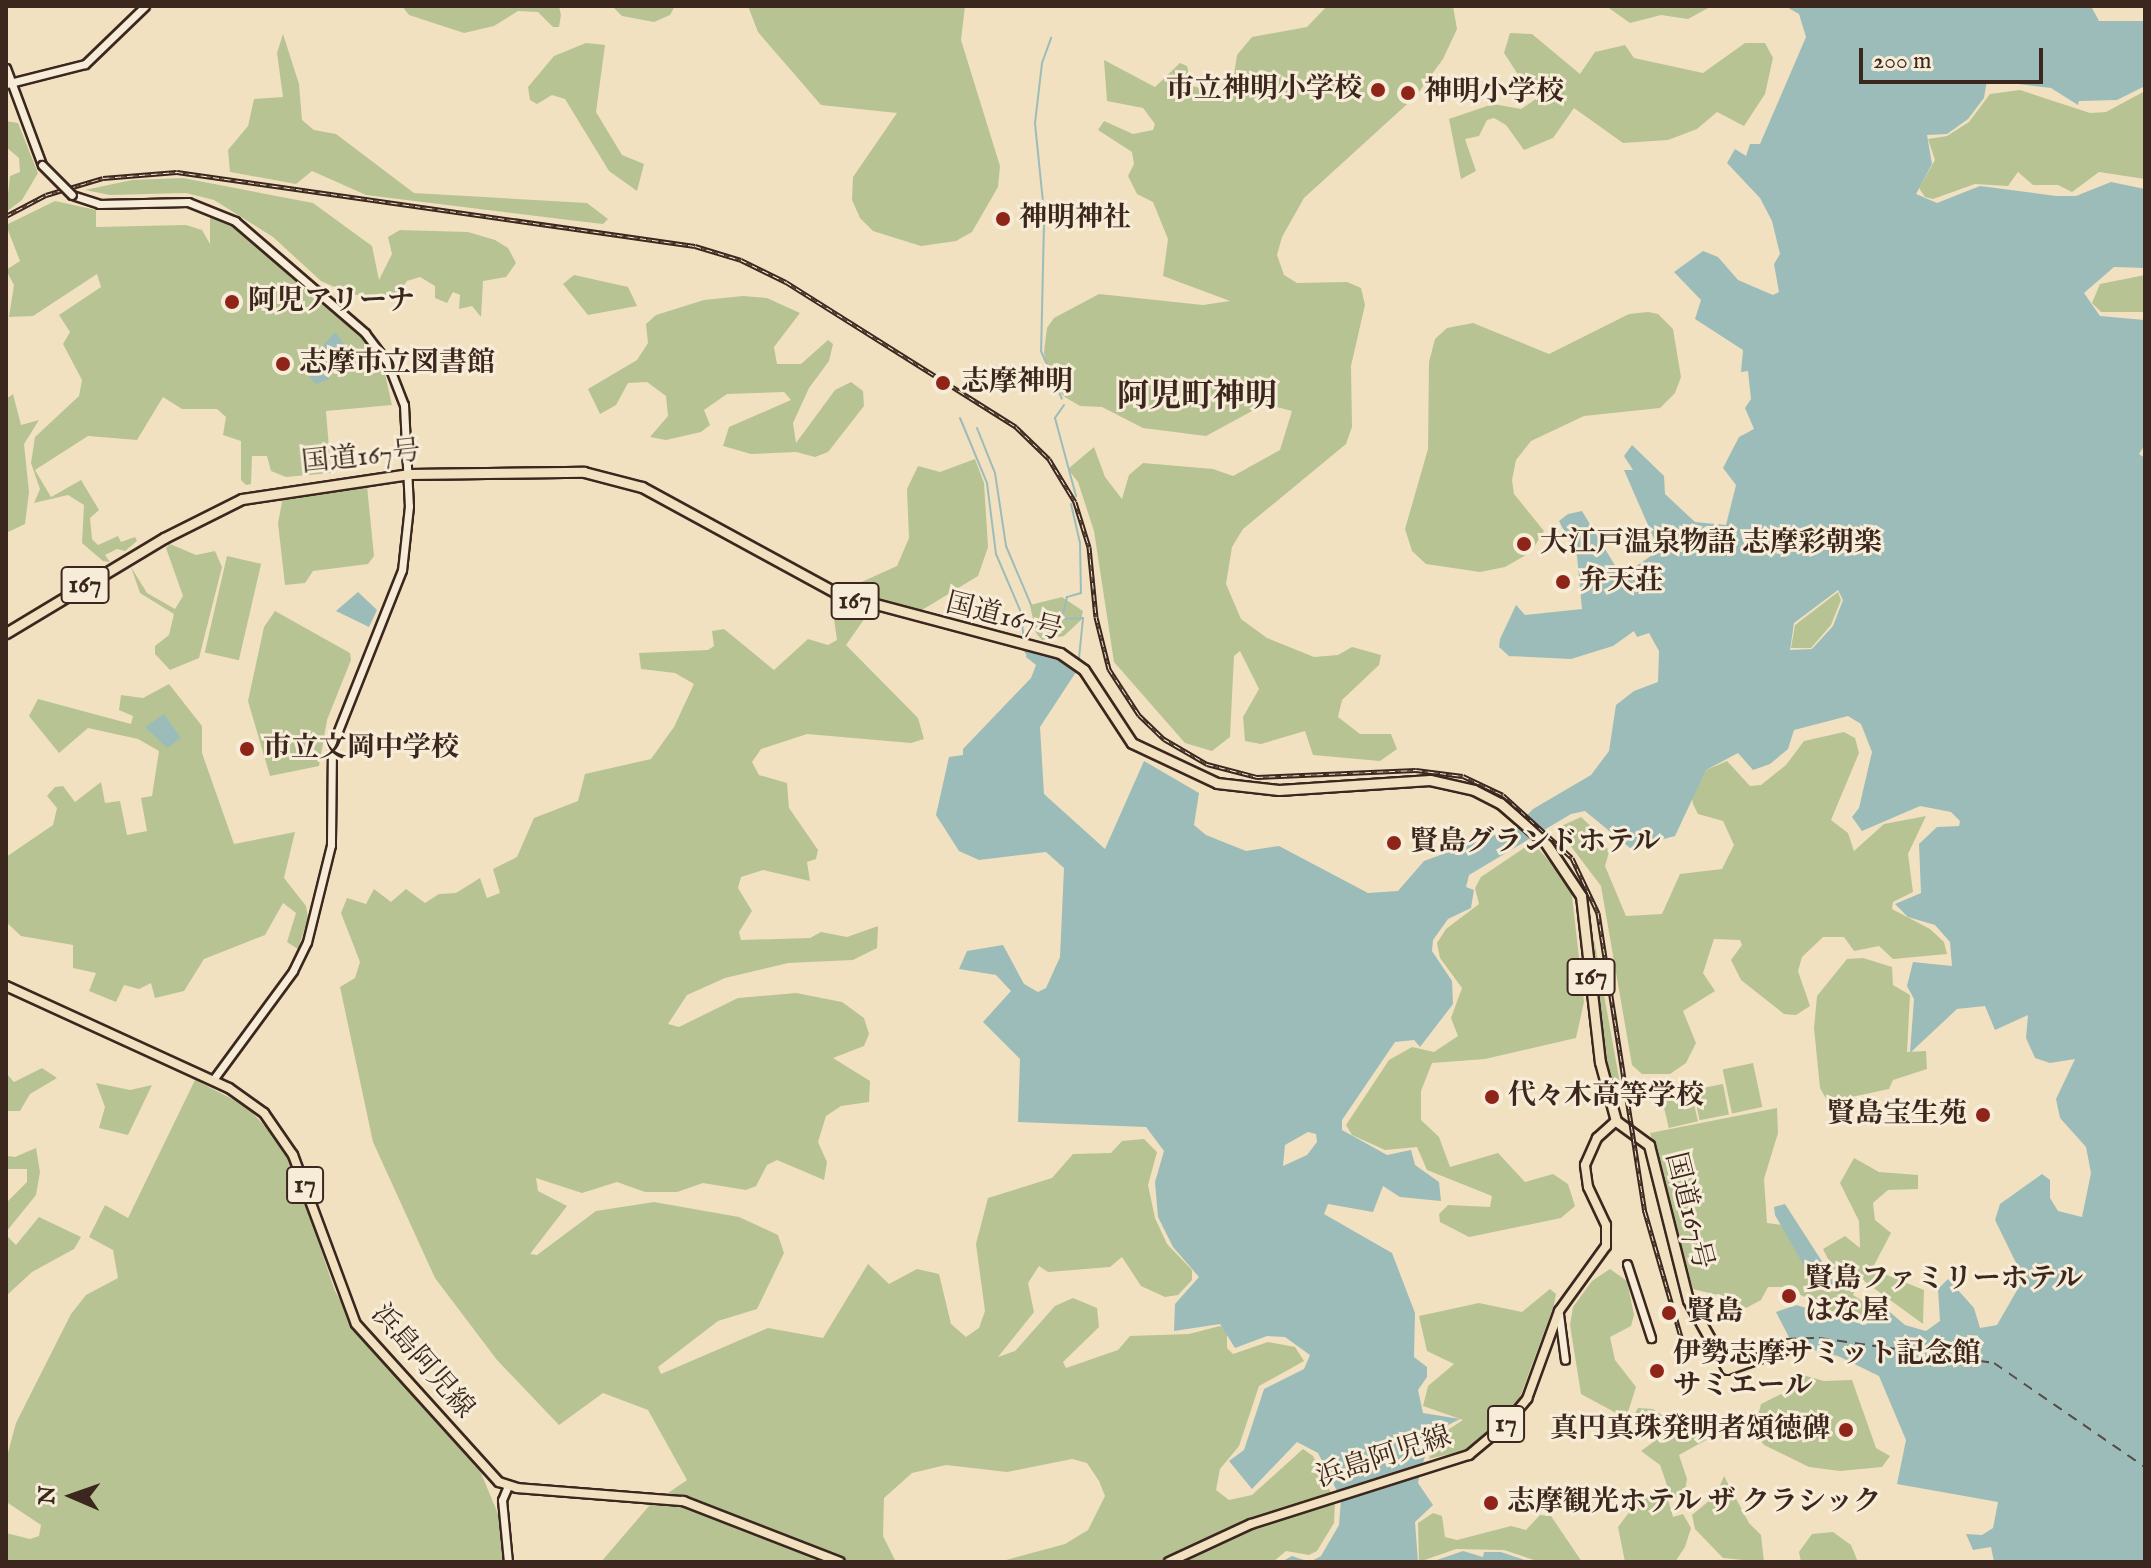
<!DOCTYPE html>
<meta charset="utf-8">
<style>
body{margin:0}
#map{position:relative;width:2151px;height:1568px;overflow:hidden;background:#f1e1c1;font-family:"IM FELL English","Noto Serif JP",serif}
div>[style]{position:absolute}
.green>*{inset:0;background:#b8c394;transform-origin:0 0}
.water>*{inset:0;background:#9cbcb9}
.stream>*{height:2px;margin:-1px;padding:0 1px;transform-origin:1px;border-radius:1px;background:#9cbcb9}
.ferry>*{height:2px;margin-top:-1px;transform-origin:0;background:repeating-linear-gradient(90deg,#544c45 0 10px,transparent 0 18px)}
.roads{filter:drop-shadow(2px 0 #3c271e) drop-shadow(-2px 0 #3c271e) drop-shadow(0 2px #3c271e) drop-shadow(0 -2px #3c271e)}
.secondary>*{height:7px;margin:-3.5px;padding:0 3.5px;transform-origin:3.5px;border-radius:3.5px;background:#f6ecd7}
.primary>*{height:8px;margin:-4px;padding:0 4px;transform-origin:4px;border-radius:4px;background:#f1e1c1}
.highway>*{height:9px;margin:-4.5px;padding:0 4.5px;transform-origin:4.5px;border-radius:4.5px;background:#f1e1c1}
.rail>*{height:5px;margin-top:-2.5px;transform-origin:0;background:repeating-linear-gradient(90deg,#f6ecd7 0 6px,#3c271e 0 12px);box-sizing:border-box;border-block:2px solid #3c271e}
.bridges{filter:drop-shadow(2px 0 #3c271e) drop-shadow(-2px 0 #3c271e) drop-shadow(0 2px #3c271e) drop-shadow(0 -2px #3c271e)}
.secondary-bridge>*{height:7px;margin:-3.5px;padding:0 3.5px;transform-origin:3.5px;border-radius:3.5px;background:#f6ecd7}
.dots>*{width:22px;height:22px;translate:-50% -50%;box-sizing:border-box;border:4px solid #f6ecd7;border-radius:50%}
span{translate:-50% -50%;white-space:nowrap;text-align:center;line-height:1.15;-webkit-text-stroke:6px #f6ecd7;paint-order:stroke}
.shield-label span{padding:2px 6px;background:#f6ecd7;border:2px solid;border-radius:6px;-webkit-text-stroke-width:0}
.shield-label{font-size:26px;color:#3c271e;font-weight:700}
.poi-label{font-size:28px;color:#3c271e;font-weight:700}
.right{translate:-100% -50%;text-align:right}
.left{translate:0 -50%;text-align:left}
.street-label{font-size:28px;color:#3c271e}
.quarter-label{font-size:32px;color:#3c271e;font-weight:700}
.frame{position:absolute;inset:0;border:8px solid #3c271e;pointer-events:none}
.north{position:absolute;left:32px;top:1456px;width:80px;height:80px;-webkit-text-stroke:6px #f6ecd7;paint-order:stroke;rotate:272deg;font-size:22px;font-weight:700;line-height:32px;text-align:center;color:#3c271e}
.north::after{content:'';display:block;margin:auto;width:28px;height:36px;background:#3c271e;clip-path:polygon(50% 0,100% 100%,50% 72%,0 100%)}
.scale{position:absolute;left:1859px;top:48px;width:184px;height:36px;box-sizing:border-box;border:4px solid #3c271e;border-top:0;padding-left:10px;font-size:24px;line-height:28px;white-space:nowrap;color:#3c271e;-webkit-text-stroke:6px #f6ecd7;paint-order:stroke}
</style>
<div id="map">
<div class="green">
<i style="clip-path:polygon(402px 6px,559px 6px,561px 15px,559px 27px,553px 27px,538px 12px,518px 11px,494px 26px,464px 33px,409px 15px)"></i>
<i style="clip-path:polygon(612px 6px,675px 6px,670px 15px,654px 22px,622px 16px)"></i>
<i style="clip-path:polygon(748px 6px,965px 6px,961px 40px,1000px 166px,998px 187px,972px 232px,956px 241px,921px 246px,873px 231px,860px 218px,852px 200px,853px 177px,897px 113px,821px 105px,758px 32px)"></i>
<i style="clip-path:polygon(1327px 6px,1453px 6px,1457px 29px,1443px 59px,1416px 96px,1304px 198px,1282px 237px,1277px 255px,1284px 275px,1297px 283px,1347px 282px,1361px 288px,1365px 305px,1351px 366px,1352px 427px,1346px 444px,1243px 529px,1232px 547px,1226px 584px,1241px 619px,1267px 638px,1314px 657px,1338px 655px,1352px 647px,1381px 655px,1379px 665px,1342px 700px,1338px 717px,1360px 734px,1391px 734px,1397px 749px,1380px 761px,1313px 755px,1305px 731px,1261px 744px,1245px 741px,1243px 717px,1259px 689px,1240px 651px,1234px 656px,1230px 737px,1212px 751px,1185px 743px,1114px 662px,1094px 531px,1078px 482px,1068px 469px,1094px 447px,1105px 477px,1122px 499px,1129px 475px,1143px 463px,1213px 469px,1233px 476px,1280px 450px,1292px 411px,1265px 404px,1206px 436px,1143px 428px,1102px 407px,1080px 406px,1063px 396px,1047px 372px,1044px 352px,1047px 328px,1054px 318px,1099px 294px,1203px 305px,1230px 301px,1163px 276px,1168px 239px,1153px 202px,1137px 194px,1128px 176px,1134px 164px,1132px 152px,1098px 130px,1104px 121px,1133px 134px,1153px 130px,1155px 124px,1143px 108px,1107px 101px,1104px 60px,1155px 87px,1180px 63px,1187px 66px,1192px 86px,1231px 95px,1237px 55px,1252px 37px,1307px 27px)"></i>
<i style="clip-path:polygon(1606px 6px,1712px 6px,1688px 19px,1661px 15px,1630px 23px)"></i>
<i style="clip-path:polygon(1510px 33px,1532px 34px,1580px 74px,1595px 52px,1625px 45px,1634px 58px,1703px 73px,1745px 43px,1765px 43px,1773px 58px,1765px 94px,1744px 126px,1717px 112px,1697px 129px,1668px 140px,1623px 143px,1574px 108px,1553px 138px,1524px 150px,1506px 125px,1494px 118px,1487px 120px,1479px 136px,1465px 139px,1476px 171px,1461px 179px,1449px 119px,1493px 104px,1521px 109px,1539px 97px,1540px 91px,1519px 76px,1504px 53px)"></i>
<i style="clip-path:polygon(283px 34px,299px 84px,302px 120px,314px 130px,336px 134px,414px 193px,587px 203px,608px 219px,603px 224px,577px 221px,366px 195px,312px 171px,296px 184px,230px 172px,228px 150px,248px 126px,254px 99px,283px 97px,277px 53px)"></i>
<i style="clip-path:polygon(586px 43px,605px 45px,596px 112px,622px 155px,644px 164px,637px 191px,609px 171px,565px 99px,552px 95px,537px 104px,530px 100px,528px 87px,554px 56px)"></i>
<i style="clip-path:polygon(2020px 90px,2090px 113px,2106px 112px,2145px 91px,2145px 179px,2099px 172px,2072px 192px,2058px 185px,2033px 185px,2018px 172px,2008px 186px,1975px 184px,1933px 199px,1925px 197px,1919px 188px,1935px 160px,1928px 139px,1947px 136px,1969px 122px,1990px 94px)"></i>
<i style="clip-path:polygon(6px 121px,18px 123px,38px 173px,22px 200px,6px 212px,10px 176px,20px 172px,19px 158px,6px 147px)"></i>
<i style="clip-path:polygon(183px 178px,313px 203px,372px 246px,379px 280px,392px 254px,388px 237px,400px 230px,468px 232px,495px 240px,508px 248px,516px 263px,506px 277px,483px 281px,481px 317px,472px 306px,459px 309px,460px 295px,453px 292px,447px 303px,435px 298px,435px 286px,420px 277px,407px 281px,394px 300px,350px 294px,321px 281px,273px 237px,214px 200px,186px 193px,110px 195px,85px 190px,132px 180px)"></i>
<i style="clip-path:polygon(55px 201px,96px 210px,96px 227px,186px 225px,202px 230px,210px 244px,210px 215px,233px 226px,361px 337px,385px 374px,392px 405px,326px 411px,331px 473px,286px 477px,271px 471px,267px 456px,252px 456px,251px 484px,246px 485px,241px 480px,241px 441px,223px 435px,226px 417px,217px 409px,182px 409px,163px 397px,137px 440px,88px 436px,35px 470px,51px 497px,81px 480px,99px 510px,90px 518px,92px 539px,98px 545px,118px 536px,121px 542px,135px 537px,137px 541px,125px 551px,117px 549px,105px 555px,110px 562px,103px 561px,82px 543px,84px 505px,68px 495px,34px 503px,40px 489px,31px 463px,35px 437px,79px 396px,82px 380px,63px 344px,70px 332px,59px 315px,101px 287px,97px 274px,33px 316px,9px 317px,14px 285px,6px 270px,20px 261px,6px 225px)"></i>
<i style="clip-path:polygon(574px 275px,628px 287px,637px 306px,588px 315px,563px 284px)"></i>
<i style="clip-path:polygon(2145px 275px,2145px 312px,2101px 312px,2092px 303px,2100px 284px)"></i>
<i style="clip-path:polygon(743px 296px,767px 298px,800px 313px,774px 347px,777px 364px,801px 364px,828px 340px,833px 344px,829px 361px,809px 388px,793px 423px,796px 443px,835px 390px,851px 382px,863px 391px,864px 406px,828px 452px,815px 457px,796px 452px,751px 454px,723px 446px,729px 427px,791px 400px,784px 392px,727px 394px,704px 410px,710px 425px,701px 432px,666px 440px,650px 437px,668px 416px,666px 396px,647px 382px,628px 383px,616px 405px,600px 414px,588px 389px,637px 360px,648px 343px,646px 324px,656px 315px,704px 300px)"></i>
<i style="clip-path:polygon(1648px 312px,1658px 314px,1673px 329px,1681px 377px,1675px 393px,1660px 408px,1584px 416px,1531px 441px,1516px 460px,1512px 480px,1514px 494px,1544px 531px,1531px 552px,1505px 567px,1480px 572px,1426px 564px,1412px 551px,1405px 529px,1428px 449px,1429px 362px,1435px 339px,1447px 328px,1473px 323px,1549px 354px,1629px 314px)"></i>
<i style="clip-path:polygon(13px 394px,21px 425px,39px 420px,24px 444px,29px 492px,25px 524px,6px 533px,6px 399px)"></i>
<i style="clip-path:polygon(975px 459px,984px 483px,988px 547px,978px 576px,922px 610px,877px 601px,846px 645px,918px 718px,924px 739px,911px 743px,807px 734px,761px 749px,752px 762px,759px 775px,787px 783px,789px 808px,818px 850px,816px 859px,807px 862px,810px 881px,763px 870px,741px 877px,738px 888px,752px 911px,739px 932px,741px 940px,810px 938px,821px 932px,847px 937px,878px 926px,877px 948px,853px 960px,788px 963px,725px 978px,687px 995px,668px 1024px,679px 1027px,738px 998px,796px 993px,842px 1002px,864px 1018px,869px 1034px,864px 1046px,833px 1058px,870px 1081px,869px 1102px,841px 1106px,826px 1116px,818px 1142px,827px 1162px,824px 1180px,777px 1160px,767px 1165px,756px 1186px,746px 1190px,703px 1183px,677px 1192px,645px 1192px,617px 1182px,582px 1193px,536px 1178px,538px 1191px,567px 1206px,530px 1254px,537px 1255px,596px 1211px,654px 1202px,739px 1217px,778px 1235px,784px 1253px,757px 1309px,718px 1321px,658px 1367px,661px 1374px,768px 1328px,823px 1338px,868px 1264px,889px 1284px,917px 1269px,939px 1274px,951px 1324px,966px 1337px,979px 1328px,985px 1311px,976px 1244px,988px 1198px,1052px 1178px,1073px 1154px,1111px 1153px,1122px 1141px,1144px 1139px,1157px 1152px,1148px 1185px,1155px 1218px,1167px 1244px,1192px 1270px,1192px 1280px,1178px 1295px,1165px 1297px,1141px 1286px,1122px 1257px,1110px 1267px,1048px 1272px,1039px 1266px,1028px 1283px,1034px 1312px,998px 1357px,1015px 1351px,1055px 1306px,1073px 1298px,1097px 1308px,1099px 1327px,1063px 1362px,1066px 1368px,1118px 1350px,1130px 1336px,1189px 1334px,1220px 1326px,1227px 1330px,1227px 1348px,1233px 1354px,1268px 1342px,1295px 1347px,1304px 1361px,1259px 1386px,1239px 1446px,1220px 1469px,1216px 1490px,1229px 1500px,1252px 1495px,1303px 1449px,1313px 1456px,1335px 1501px,1334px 1523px,1317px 1551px,1309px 1555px,1286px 1551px,1273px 1562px,999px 1562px,1065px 1544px,1088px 1530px,1105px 1496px,1099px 1481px,1087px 1463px,1072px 1459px,1007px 1472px,946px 1465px,912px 1473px,884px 1498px,883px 1536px,896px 1562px,601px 1562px,649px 1506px,687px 1480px,648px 1410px,603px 1393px,559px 1425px,497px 1360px,435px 1278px,373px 1142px,340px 987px,355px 978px,360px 962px,341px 913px,347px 898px,366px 904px,374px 889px,391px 902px,406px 889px,425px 903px,439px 894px,456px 893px,480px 878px,487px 898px,500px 893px,493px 869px,517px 857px,534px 818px,578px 801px,585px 774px,651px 759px,674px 727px,694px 684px,675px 673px,641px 669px,639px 653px,708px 650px,714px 646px,712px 631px,724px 629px,774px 670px,808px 639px,828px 645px,837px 640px,834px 619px,846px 589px,897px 566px,909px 538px,907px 489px,918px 466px,940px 472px)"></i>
<i style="clip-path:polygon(367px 486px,374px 556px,368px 564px,313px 571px,305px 583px,285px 585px,278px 523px,283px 497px)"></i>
<i style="clip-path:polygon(170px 544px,196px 555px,215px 551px,222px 567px,199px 658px,170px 670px,155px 654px,155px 646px,169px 635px,174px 614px,140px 593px,131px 567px,147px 593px,175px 609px,183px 596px,166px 548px)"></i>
<i style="left:227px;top:556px;width:35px;height:99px;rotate:13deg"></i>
<i style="clip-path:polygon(1838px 592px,1841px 600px,1831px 625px,1811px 648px,1791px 648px,1795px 625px)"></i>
<i style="clip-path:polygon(1062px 597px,1083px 611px,1081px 620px,1064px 636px,1042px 640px,1036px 633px,1030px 605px)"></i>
<i style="clip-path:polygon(275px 611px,350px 653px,351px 660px,327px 720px,319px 766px,270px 776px,248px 701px,264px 627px)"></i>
<i style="clip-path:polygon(169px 684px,202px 726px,202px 753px,234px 844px,295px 832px,284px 878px,306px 906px,308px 918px,298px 949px,287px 942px,296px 913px,283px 903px,265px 935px,204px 959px,184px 991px,155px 998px,151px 983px,139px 989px,124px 985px,116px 1002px,89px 991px,96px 973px,73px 968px,73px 945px,21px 936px,6px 922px,6px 857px,53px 825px,57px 808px,47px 796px,55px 787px,63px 786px,75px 802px,101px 782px,105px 803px,120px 801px,127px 835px,147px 831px,141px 798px,152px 796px,159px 751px,138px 739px,88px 728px,59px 753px,29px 716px,38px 699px,131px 724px,133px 716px,119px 710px,121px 695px,143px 698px)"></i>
<i style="clip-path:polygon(1844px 732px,1855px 738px,1859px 753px,1831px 820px,1848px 833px,1854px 851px,1884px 824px,1926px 816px,1908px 854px,1913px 892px,1893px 902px,1892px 909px,1930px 929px,1944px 942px,1947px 954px,1893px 959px,1879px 946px,1854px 951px,1844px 937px,1823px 937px,1802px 957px,1798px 971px,1810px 1006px,1796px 1015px,1784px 1014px,1741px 980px,1731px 960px,1742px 945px,1740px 940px,1714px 939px,1703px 973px,1715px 991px,1683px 1011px,1696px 1043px,1686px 1063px,1670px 1074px,1642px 1074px,1632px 1065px,1601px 886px,1557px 828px,1581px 817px,1600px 835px,1609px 852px,1605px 866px,1626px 916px,1662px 914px,1680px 874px,1722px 869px,1734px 845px,1723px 821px,1698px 814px,1693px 804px,1691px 793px,1706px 770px,1727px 761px,1750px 786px,1761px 785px,1786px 765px,1804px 741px)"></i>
<i style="clip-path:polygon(1537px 847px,1571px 887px,1584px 1002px,1576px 1038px,1485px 1059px,1432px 1063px,1421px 1091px,1421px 1120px,1439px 1137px,1450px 1167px,1498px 1153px,1525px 1182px,1553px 1174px,1568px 1184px,1575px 1206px,1561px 1218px,1469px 1237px,1440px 1222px,1439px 1214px,1448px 1205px,1490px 1207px,1492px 1196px,1427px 1170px,1417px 1147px,1385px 1150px,1352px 1135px,1346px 1125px,1389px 1060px,1412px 1047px,1434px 1052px,1458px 1036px,1451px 1018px,1462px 988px,1440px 958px,1437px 943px,1446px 929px,1479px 904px,1475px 888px,1481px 877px,1524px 848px)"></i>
<i style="clip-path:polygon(1594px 939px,1621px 1089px,1618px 1105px,1597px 1027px)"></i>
<i style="clip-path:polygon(1863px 958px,1892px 967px,1893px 985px,1910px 995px,1907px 1052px,1926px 1051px,1927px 1069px,1893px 1080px,1889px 1089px,1828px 1102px,1820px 1088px,1814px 1028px,1817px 996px,1847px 959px)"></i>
<i style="left:1753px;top:1063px;width:45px;height:31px;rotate:78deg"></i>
<i style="clip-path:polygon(42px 1068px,57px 1078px,30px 1094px,20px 1111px,6px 1111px,6px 1073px,14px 1082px)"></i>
<i style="clip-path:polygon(195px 1080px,246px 1106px,287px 1150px,335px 1291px,354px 1326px,481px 1473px,503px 1526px,503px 1562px,6px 1562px,6px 1533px,30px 1539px,39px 1536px,41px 1525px,8px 1503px,6px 1460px,16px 1423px,71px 1314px,86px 1295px,118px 1278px,113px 1250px,89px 1237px,105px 1205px,128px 1218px)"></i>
<i style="clip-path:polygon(96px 1083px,130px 1090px,152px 1085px,128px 1135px,99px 1128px,105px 1107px)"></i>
<i style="left:1723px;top:1084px;width:31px;height:30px;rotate:79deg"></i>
<i style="left:1691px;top:1091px;width:31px;height:30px;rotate:77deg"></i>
<i style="clip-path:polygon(1777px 1108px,1778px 1133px,1764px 1179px,1767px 1223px,1783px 1225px,1817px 1288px,1830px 1292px,1841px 1285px,1823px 1249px,1845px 1236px,1860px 1248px,1859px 1221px,1840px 1183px,1854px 1158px,1879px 1172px,1918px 1175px,1918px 1189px,1888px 1190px,1873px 1203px,1875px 1220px,1891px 1233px,1872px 1269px,1924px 1290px,1923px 1324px,1860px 1278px,1853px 1295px,1872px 1307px,1864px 1317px,1834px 1312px,1785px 1287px,1768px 1287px,1761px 1300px,1746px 1308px,1734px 1299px,1693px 1289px,1650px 1133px)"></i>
<i style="clip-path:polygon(6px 1148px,7px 1156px,15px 1157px,36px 1148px,40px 1172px,36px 1195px,6px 1232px,6px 1203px,27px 1182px,27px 1169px,6px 1169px)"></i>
<i style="clip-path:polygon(39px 1217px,81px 1237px,74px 1249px,32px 1272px,6px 1296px,6px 1235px,16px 1245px)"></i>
<i style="clip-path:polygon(1610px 1269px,1627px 1281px,1634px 1315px,1631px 1326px,1610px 1337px,1615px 1360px,1636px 1387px,1628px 1412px,1618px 1414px,1581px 1394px,1570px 1325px,1573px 1307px,1592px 1281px)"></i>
<i style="clip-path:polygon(1550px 1289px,1556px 1294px,1554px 1305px,1516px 1408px,1470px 1449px,1429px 1459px,1434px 1439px,1463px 1420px,1423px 1406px,1428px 1386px,1454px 1364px,1427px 1351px,1419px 1316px,1479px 1303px,1522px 1312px)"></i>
<i style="clip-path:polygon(1799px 1374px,1824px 1381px,1852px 1380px,1876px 1448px,1890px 1456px,1882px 1467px,1840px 1471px,1809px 1467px,1764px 1445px,1754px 1431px,1761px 1404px,1783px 1393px)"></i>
<i style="clip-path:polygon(1638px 1408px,1653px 1409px,1675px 1424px,1713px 1427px,1715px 1435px,1679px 1455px,1687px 1479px,1684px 1496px,1671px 1497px,1660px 1465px,1641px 1451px,1656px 1440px,1657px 1427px,1634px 1415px)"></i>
<i style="clip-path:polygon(1724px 1476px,1749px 1523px,1761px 1535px,1764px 1562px,1723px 1558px,1695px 1529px,1692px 1515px,1716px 1495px)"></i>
<i style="clip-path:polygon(1656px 1490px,1667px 1496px,1673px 1517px,1683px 1514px,1691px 1528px,1685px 1547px,1675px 1562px,1625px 1562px,1618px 1527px,1640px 1498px)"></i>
<i style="clip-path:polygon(1433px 1513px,1442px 1516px,1445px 1537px,1457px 1540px,1511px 1526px,1526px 1530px,1540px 1515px,1551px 1516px,1582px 1562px,1540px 1562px,1504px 1550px,1456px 1549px,1419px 1562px,1418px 1523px)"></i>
<i style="clip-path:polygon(1833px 1532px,1851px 1545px,1858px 1562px,1801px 1562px,1799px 1552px,1812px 1534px)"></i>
</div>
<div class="water">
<i style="clip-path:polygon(evenodd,1785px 6px,2091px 6px,2099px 21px,2145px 21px,2145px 86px,2117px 100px,2079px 101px,2078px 105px,2051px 88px,1987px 80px,1984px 98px,1968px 119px,1947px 134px,1927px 135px,1932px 164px,1916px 194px,1937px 203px,1980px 186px,2056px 196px,2076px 196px,2111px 182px,2145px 189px,2145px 268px,2114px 267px,2084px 293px,2100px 316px,2145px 320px,2145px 445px,2139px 454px,2145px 458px,2145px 1562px,1994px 1562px,1991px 1547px,1973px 1550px,1966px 1534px,1982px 1535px,1993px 1528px,1998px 1502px,1897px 1484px,1906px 1440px,1879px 1376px,1838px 1356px,1793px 1345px,1776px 1312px,1796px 1305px,1865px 1325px,1885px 1308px,1905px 1325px,1926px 1331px,1940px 1321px,1938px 1289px,1948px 1279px,1974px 1308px,1980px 1328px,1997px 1325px,2020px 1285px,2021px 1273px,1995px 1220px,2000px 1204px,2042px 1174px,2050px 1180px,2050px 1198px,2058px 1211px,2082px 1217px,2091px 1173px,2086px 1147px,2060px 1118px,2056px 1099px,2075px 1059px,2050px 1063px,2035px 1058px,2026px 1038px,2028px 1015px,1995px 1030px,1985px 1006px,1957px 1009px,1910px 1053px,1914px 999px,1907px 986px,1913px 962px,1952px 966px,1950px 942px,1935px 925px,1908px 917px,1895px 904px,1921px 893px,1919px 844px,1937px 827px,1959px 826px,1960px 821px,1951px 812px,1920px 806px,1862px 831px,1852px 817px,1859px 808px,1872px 752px,1861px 724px,1848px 716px,1794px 730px,1788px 749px,1770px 764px,1753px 770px,1738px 753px,1706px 770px,1675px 836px,1630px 848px,1585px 811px,1571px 814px,1469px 875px,1466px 887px,1474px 890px,1471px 908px,1448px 919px,1433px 940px,1432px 951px,1452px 981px,1453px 1004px,1420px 1047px,1414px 1040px,1395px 1042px,1342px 1120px,1342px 1130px,1387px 1155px,1411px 1150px,1415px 1165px,1439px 1182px,1441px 1201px,1400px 1197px,1383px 1186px,1373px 1212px,1328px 1204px,1324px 1214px,1392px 1253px,1415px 1313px,1414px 1357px,1427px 1367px,1427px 1377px,1418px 1390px,1423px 1413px,1460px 1419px,1442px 1428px,1430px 1441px,1420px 1472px,1418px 1483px,1433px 1505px,1415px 1522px,1418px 1562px,1281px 1562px,1292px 1556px,1310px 1562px,1321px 1556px,1339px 1525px,1341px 1499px,1318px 1453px,1297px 1442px,1252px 1489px,1229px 1461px,1244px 1450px,1264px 1389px,1304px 1369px,1310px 1355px,1285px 1337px,1267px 1336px,1235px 1348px,1220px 1324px,1174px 1331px,1175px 1304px,1199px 1277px,1173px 1247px,1158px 1217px,1155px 1182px,1164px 1151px,1146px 1127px,1018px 1122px,1020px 1059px,983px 1022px,1011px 991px,996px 975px,959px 969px,967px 951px,1003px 945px,1024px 984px,1038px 992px,1046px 988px,1060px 957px,1064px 868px,1046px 852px,979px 860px,959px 851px,936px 815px,949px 757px,963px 755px,963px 749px,1031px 678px,1036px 665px,1026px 657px,1027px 651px,1054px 654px,1078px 669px,1040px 727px,1044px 794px,1105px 849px,1144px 761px,1199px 793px,1194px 825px,1206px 835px,1246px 851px,1279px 846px,1368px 893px,1398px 891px,1424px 861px,1514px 828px,1533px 809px,1591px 775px,1609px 751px,1616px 705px,1634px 691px,1658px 682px,1659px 651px,1649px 633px,1637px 637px,1634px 631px,1613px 646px,1571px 659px,1509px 656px,1499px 647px,1500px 639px,1516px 605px,1525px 615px,1582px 609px,1577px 556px,1559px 521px,1568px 514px,1582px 511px,1616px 567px,1635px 567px,1655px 553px,1658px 548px,1624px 470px,1633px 470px,1624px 456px,1632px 445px,1664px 476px,1665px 494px,1695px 522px,1726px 525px,1736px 485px,1723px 468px,1739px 437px,1754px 429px,1745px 408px,1751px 399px,1748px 371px,1741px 372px,1743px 350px,1695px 319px,1701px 300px,1674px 272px,1703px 251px,1718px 257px,1738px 280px,1773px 295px,1779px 292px,1774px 264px,1780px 254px,1772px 221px,1760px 198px,1727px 163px,1735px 149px,1746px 156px,1750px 144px,1760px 144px,1806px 37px,1799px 14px,1785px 6px,1838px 590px,1843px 600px,1833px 626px,1812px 649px,1790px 650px,1794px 623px,1838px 590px,1785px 6px,1308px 1132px,1316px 1134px,1317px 1142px,1307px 1155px,1283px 1166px,1285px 1145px,1308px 1132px)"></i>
<i style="clip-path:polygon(335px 332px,353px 356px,345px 367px,330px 367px,328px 380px,316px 384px,302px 369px)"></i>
<i style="clip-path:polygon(358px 592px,377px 610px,369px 627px,336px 611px)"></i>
<i style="clip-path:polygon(164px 714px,181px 738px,167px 748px,145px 727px)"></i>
<i style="clip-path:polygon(1785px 1204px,1834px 1280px,1833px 1285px,1817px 1287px,1803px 1264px,1775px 1215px,1774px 1207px)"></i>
<i style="clip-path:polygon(1463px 1551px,1483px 1557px,1484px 1552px,1501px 1552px,1530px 1562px,1431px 1562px)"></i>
</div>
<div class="stream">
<i style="left:1044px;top:212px;width:89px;rotate:-95.8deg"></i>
<i style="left:1035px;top:123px;width:60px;rotate:-83.3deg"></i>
<i style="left:1042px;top:63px;width:27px;rotate:-70deg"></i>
<i style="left:1044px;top:223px;width:128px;rotate:91.3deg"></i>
<i style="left:1041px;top:351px;width:52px;rotate:66.4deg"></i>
<i style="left:1064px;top:405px;width:16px;rotate:125deg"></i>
<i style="left:1055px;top:418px;width:81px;rotate:74.9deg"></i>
<i style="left:960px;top:418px;width:70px;rotate:67.4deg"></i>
<i style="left:987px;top:483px;width:72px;rotate:82.8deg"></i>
<i style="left:996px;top:554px;width:61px;rotate:66.8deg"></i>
<i style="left:1020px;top:610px;width:27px;rotate:82deg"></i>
<i style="left:977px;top:428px;width:48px;rotate:68.2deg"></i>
<i style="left:995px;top:473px;width:74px;rotate:81.4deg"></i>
<i style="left:1006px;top:546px;width:64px;rotate:67deg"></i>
<i style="left:1071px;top:504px;width:40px;rotate:77deg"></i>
<i style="left:1080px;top:543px;width:50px;rotate:88.9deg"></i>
<i style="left:1081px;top:593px;width:15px;rotate:164deg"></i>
<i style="left:1067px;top:597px;width:23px;rotate:103deg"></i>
<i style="left:1062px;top:619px;width:21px;rotate:-3deg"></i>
<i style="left:1083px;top:618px;width:40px;rotate:95.7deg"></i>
<i style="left:1023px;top:648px;width:7px;rotate:56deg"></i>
</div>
<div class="ferry">
<i style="left:1786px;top:1339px;width:33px;rotate:-2deg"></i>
<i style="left:1819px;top:1338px;width:177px;rotate:8.1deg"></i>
<i style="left:1994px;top:1363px;width:183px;rotate:34.6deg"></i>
</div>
<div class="roads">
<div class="secondary">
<i style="left:6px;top:68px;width:103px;rotate:69.6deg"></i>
<i style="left:6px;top:84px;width:81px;rotate:-14.2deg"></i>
<i style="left:85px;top:64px;width:83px;rotate:-44deg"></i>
<i style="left:72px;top:195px;width:28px;rotate:18deg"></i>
<i style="left:99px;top:204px;width:89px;rotate:-1.3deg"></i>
<i style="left:188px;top:202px;width:51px;rotate:22deg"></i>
<i style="left:235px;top:221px;width:172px;rotate:40.7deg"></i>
<i style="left:365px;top:333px;width:39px;rotate:53deg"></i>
<i style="left:388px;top:364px;width:44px;rotate:68.7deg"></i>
<i style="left:404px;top:405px;width:101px;rotate:87.2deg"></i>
<i style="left:409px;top:506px;width:64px;rotate:96.2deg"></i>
<i style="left:402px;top:570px;width:189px;rotate:111.7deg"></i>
<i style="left:332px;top:746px;width:99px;rotate:90.6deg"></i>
<i style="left:331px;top:845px;width:100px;rotate:103.9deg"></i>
<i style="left:307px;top:942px;width:32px;rotate:116deg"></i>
<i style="left:293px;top:971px;width:135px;rotate:126.3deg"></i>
<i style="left:1627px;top:1264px;width:78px;rotate:72deg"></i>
<i style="left:1559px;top:1314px;width:46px;rotate:82.6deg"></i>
<i style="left:508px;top:1562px;width:62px;rotate:-95.5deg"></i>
<i style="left:502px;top:1500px;width:15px;rotate:-67deg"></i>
</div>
<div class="primary">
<i style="left:6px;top:986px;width:245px;rotate:24.6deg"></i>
<i style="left:229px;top:1088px;width:43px;rotate:35.5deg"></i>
<i style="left:264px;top:1113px;width:51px;rotate:55.4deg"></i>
<i style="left:293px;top:1155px;width:180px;rotate:69.6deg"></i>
<i style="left:356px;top:1324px;width:213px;rotate:47.9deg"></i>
<i style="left:499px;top:1482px;width:19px;rotate:18deg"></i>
<i style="left:517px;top:1488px;width:167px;rotate:4.5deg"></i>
<i style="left:683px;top:1501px;width:168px;rotate:21.2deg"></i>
<i style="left:1169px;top:1562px;width:90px;rotate:-24.9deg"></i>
<i style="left:1251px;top:1524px;width:229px;rotate:-17.6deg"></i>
<i style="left:1469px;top:1455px;width:48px;rotate:-40deg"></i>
<i style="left:1506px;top:1424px;width:33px;rotate:-50deg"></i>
<i style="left:1527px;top:1399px;width:94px;rotate:-70deg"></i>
<i style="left:1559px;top:1311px;width:80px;rotate:-54.1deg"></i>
<i style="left:1606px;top:1246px;width:21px;rotate:-90deg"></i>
<i style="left:1606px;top:1225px;width:42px;rotate:-115.3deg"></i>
<i style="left:1588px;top:1187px;width:22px;rotate:-98deg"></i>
<i style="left:1585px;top:1165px;width:30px;rotate:-66deg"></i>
<i style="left:1597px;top:1138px;width:25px;rotate:-42deg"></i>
</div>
<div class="highway">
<i style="left:6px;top:633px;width:184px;rotate:-31deg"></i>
<i style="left:164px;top:538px;width:87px;rotate:-26.6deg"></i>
<i style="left:242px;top:499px;width:169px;rotate:-8.5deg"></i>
<i style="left:409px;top:474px;width:175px;rotate:-0.7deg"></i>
<i style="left:584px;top:472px;width:60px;rotate:14.5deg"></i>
<i style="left:642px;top:487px;width:223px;rotate:28.6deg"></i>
<i style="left:838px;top:594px;width:230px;rotate:14.9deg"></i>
<i style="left:1060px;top:653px;width:29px;rotate:35deg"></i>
<i style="left:1084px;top:670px;width:87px;rotate:56.7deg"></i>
<i style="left:1132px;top:743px;width:94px;rotate:25.2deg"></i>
<i style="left:1217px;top:783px;width:62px;rotate:6.4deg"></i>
<i style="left:1279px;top:790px;width:151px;rotate:-3.8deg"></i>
<i style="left:1430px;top:780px;width:45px;rotate:12.8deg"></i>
<i style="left:1474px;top:790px;width:29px;rotate:27deg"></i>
<i style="left:1500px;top:803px;width:60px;rotate:40.9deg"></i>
<i style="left:1545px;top:842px;width:65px;rotate:56.3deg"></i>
<i style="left:1581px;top:896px;width:167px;rotate:83.5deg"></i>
<i style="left:1600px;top:1062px;width:61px;rotate:74.8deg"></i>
<i style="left:1616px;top:1121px;width:41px;rotate:36deg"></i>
<i style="left:1649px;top:1145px;width:160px;rotate:75.9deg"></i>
<i style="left:1688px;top:1300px;width:79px;rotate:60.5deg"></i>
<i style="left:1727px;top:1369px;width:60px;rotate:-19.3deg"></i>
</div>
</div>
<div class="rail">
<i style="left:6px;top:216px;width:45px;rotate:-27.7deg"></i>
<i style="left:46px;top:195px;width:59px;rotate:-16.6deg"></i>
<i style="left:103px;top:178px;width:74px;rotate:-4.6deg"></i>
<i style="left:177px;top:172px;width:523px;rotate:8.13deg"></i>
<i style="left:695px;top:246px;width:48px;rotate:16.9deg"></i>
<i style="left:741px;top:260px;width:50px;rotate:26.1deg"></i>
<i style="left:786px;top:282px;width:272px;rotate:32.2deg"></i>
<i style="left:1016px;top:427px;width:46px;rotate:44.1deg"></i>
<i style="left:1049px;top:459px;width:50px;rotate:58.8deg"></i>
<i style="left:1075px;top:502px;width:47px;rotate:72.7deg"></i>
<i style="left:1089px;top:547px;width:70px;rotate:84.3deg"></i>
<i style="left:1096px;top:617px;width:54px;rotate:76deg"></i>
<i style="left:1109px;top:669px;width:55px;rotate:56.9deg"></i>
<i style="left:1139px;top:715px;width:35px;rotate:44deg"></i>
<i style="left:1164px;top:739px;width:50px;rotate:30.2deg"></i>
<i style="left:1207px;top:764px;width:52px;rotate:14.6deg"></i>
<i style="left:1257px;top:777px;width:159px;rotate:-2.5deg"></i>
<i style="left:1416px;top:770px;width:47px;rotate:7.3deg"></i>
<i style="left:1463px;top:776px;width:44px;rotate:25.4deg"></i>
<i style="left:1503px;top:795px;width:93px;rotate:42.4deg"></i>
<i style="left:1572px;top:858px;width:61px;rotate:64.7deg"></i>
<i style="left:1598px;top:913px;width:303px;rotate:81.1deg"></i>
<i style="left:1645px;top:1212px;width:137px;rotate:73.9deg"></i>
</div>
<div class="bridges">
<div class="secondary-bridge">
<i style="left:42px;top:165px;width:42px;rotate:45deg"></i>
</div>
</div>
<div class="dots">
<i style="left:1378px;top:90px;background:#8f2418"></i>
<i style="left:1408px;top:93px;background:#8f2418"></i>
<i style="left:1003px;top:219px;background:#8f2418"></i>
<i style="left:232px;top:302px;background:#8f2418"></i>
<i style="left:283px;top:364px;background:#8f2418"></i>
<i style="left:943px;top:383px;background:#8f2418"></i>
<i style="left:1524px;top:544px;background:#8f2418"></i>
<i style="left:1563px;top:582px;background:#8f2418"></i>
<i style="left:247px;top:749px;background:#8f2418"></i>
<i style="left:1394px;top:843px;background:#8f2418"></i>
<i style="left:1492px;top:1097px;background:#8f2418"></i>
<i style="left:1983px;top:1115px;background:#8f2418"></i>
<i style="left:1789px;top:1296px;background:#8f2418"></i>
<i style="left:1669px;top:1313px;background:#8f2418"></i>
<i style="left:1657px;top:1371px;background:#8f2418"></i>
<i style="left:1846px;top:1430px;background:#8f2418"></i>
<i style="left:1491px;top:1503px;background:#8f2418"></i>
</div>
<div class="shield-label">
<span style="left:85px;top:585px">167</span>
<span style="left:855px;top:601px">167</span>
<span style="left:1591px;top:977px">167</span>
<span style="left:305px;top:1185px">17</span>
<span style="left:1506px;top:1424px">17</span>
</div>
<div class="poi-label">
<span class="right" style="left:1362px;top:90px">市立神明小学校</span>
<span class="left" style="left:1424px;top:93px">神明小学校</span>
<span class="left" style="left:1019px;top:219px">神明神社</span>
<span class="left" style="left:248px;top:302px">阿児アリーナ</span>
<span class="left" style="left:299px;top:364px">志摩市立図書館</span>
<span class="left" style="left:961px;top:383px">志摩神明</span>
<span class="left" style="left:1540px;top:544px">大江戸温泉物語 志摩彩朝楽</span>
<span class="left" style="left:1579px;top:582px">弁天荘</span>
<span class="left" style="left:263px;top:749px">市立文岡中学校</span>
<span class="left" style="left:1410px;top:843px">賢島グランドホテル</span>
<span class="left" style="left:1508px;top:1097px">代々木高等学校</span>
<span class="right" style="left:1967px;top:1115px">賢島宝生苑</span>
<span class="left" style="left:1805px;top:1296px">賢島ファミリーホテル<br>はな屋</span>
<span class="left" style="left:1687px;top:1313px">賢島</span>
<span class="left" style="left:1673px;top:1371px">伊勢志摩サミット記念館<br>サミエール</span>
<span class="right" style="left:1830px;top:1430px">真円真珠発明者頌徳碑</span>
<span class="left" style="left:1507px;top:1503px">志摩観光ホテル ザ クラシック</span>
</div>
<div class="street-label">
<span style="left:361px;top:458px;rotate:-6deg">国道167号</span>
<span style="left:1004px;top:618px;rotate:14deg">国道167号</span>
<span style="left:1688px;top:1211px;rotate:76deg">国道167号</span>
<span style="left:422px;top:1362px;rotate:49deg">浜島阿児線</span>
<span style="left:1384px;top:1458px;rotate:-18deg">浜島阿児線</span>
</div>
<div class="quarter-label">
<span style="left:1197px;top:398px">阿児町神明</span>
</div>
<div class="frame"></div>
<div class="north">N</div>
<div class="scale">200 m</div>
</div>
